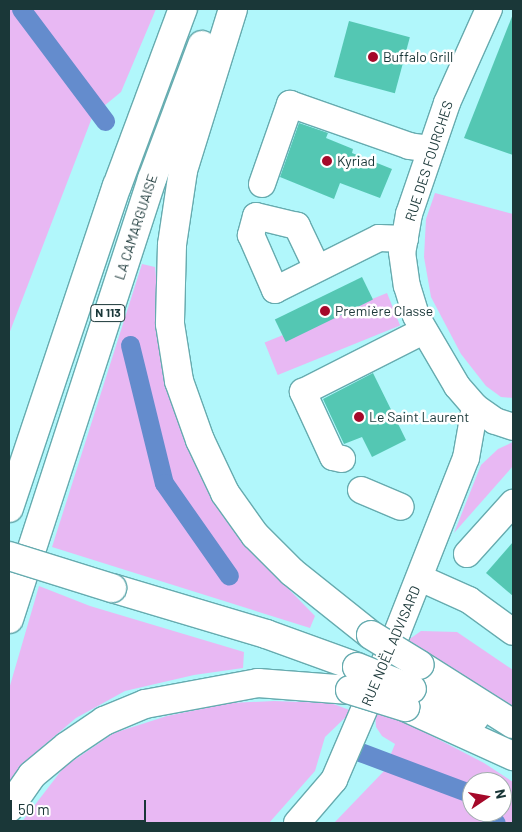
<!DOCTYPE html>
<meta charset="utf-8">
<style>
body{margin:0}
#map{position:relative;width:522px;height:832px;overflow:hidden;background:#b1f7fb;font-family:Barlow,sans-serif}
div>[style]{position:absolute}
.green>*{inset:0;background:#e8b8f3;transform-origin:0 0}
.canal>*{height:19px;margin:-9.5px;padding:0 9.5px;transform-origin:9.5px;border-radius:9.5px;background:#648ccd}
.building>*{inset:0;background:#54c7b3;transform-origin:0 0}
.roads{filter:drop-shadow(1px 0 #66abaf) drop-shadow(-1px 0 #66abaf) drop-shadow(0 1px #66abaf) drop-shadow(0 -1px #66abaf)}
.minor>*{height:26px;margin:-13px;padding:0 13px;transform-origin:13px;border-radius:13px;background:#fff}
.highway>*{height:28px;margin:-14px;padding:0 14px;transform-origin:14px;border-radius:14px;background:#fff}
.bridges{filter:drop-shadow(1px 0 #66abaf) drop-shadow(-1px 0 #66abaf) drop-shadow(0 1px #66abaf) drop-shadow(0 -1px #66abaf)}
.highway-bridge>*{height:28px;margin:-14px;padding:0 14px;transform-origin:14px;border-radius:14px;background:#fff}
.dots>*{width:14px;height:14px;translate:-50% -50%;box-sizing:border-box;border:2px solid #fff;border-radius:50%}
span{translate:-50% -50%;white-space:nowrap;text-align:center;line-height:1.15;-webkit-text-stroke:5px #fff;paint-order:stroke}
.shield-label span{padding:1px 4px;background:#fff;border:1px solid;border-radius:4px;-webkit-text-stroke-width:0}
.shield-label{font-size:12px;color:#1a3738;font-weight:700}
.poi-label{font-size:14px;color:#1a3738}
.left{translate:0 -50%;text-align:left}
.street-label{font-size:14px;color:#1a3738}
.frame{position:absolute;inset:0;border:10px solid #1a3738;pointer-events:none}
.north{position:absolute;left:462px;top:772px;width:50px;height:50px;box-sizing:border-box;background:#fff;border:1px solid #a3afaf;border-radius:50%;rotate:78deg;font-size:14px;font-weight:700;line-height:20px;text-align:center;color:#1a3738}
.north::after{content:'';display:block;margin:auto;width:18px;height:22px;background:#a5092a;clip-path:polygon(50% 0,100% 100%,50% 72%,0 100%)}
.scale{position:absolute;left:10px;top:800px;width:136px;height:22px;box-sizing:border-box;border:2px solid #1a3738;border-top:0;padding-left:6px;font-size:15px;line-height:18px;white-space:nowrap;color:#1a3738;-webkit-text-stroke:4px #fff;paint-order:stroke}
</style>
<div id="map">
<div class="green">
<i style="clip-path:polygon(9px 9px,156px 9px,121px 92px,93px 115px,9px 334px)"></i>
<i style="clip-path:polygon(435px 193px,513px 214px,513px 398px,501px 397px,486px 386px,461px 354px,431px 297px,424px 257px,426px 219px)"></i>
<i style="clip-path:polygon(142px 264px,155px 267px,166px 378px,192px 455px,225px 515px,272px 572px,315px 616px,310px 628px,52px 547px)"></i>
<i style="left:387px;top:293px;width:35px;height:132px;rotate:68deg"></i>
<i style="clip-path:polygon(513px 442px,513px 466px,454px 533px,481px 465px,498px 449px)"></i>
<i style="clip-path:polygon(39px 586px,90px 606px,244px 652px,243px 668px,194px 675px,125px 691px,76px 718px,36px 752px,9px 785px,9px 689px)"></i>
<i style="clip-path:polygon(421px 631px,457px 632px,513px 670px,513px 709px,404px 643px)"></i>
<i style="clip-path:polygon(274px 701px,331px 703px,352px 711px,325px 737px,315px 771px,269px 823px,21px 823px,64px 767px,114px 733px,167px 716px,230px 703px)"></i>
<i style="clip-path:polygon(evenodd,375px 713px,405px 722px,484px 763px,513px 782px,513px 823px,334px 823px,384px 771px,395px 744px,382px 736px,376px 727px,375px 713px,472px 782px,502px 782px,502px 812px,472px 812px,472px 782px)"></i>
</div>
<div class="canal">
<i style="left:21px;top:9px;width:140px;rotate:53.1deg"></i>
<i style="left:130px;top:345px;width:142px;rotate:76.2deg"></i>
<i style="left:164px;top:483px;width:113px;rotate:55deg"></i>
<i style="left:360px;top:752px;width:120px;rotate:20.6deg"></i>
<i style="left:487px;top:812px;width:14px;rotate:51deg"></i>
</div>
<div class="building">
<i style="clip-path:polygon(513px 14px,513px 155px,464px 138px)"></i>
<i style="left:349px;top:21px;width:63px;height:58px;rotate:15deg"></i>
<i style="clip-path:polygon(299px 123px,328px 133px,326px 138px,353px 149px,352px 153px,392px 169px,380px 198px,340px 183px,334px 199px,280px 177px)"></i>
<i style="left:362px;top:277px;width:25px;height:97px;rotate:64deg"></i>
<i style="clip-path:polygon(373px 373px,406px 440px,372px 457px,362px 437px,344px 444px,323px 399px)"></i>
<i style="clip-path:polygon(513px 542px,513px 596px,486px 573px)"></i>
</div>
<div class="roads">
<div class="minor">
<i style="left:489px;top:9px;width:103px;rotate:114.1deg"></i>
<i style="left:447px;top:103px;width:117px;rotate:108.9deg"></i>
<i style="left:409px;top:214px;width:39px;rotate:100deg"></i>
<i style="left:402px;top:252px;width:34px;rotate:82deg"></i>
<i style="left:407px;top:286px;width:31px;rotate:73deg"></i>
<i style="left:416px;top:316px;width:81px;rotate:59.6deg"></i>
<i style="left:457px;top:386px;width:28px;rotate:49deg"></i>
<i style="left:475px;top:407px;width:24px;rotate:35deg"></i>
<i style="left:495px;top:421px;width:19px;rotate:18deg"></i>
<i style="left:262px;top:184px;width:85px;rotate:-70.7deg"></i>
<i style="left:290px;top:104px;width:126px;rotate:19.4deg"></i>
<i style="left:409px;top:146px;width:22px;rotate:8deg"></i>
<i style="left:317px;top:268px;width:47px;rotate:-115.5deg"></i>
<i style="left:297px;top:226px;width:42px;rotate:-166.3deg"></i>
<i style="left:256px;top:216px;width:20px;rotate:105deg"></i>
<i style="left:251px;top:235px;width:60px;rotate:66.4deg"></i>
<i style="left:275px;top:290px;width:116px;rotate:-26.6deg"></i>
<i style="left:379px;top:238px;width:26px;rotate:2deg"></i>
<i style="left:342px;top:459px;width:9px;rotate:-167deg"></i>
<i style="left:333px;top:457px;width:72px;rotate:-114.8deg"></i>
<i style="left:303px;top:392px;width:135px;rotate:-26.9deg"></i>
<i style="left:361px;top:490px;width:43px;rotate:23deg"></i>
<i style="left:467px;top:554px;width:69px;rotate:-48deg"></i>
<i style="left:420px;top:578px;width:54px;rotate:24.2deg"></i>
<i style="left:469px;top:600px;width:54px;rotate:36deg"></i>
<i style="left:297px;top:823px;width:57px;rotate:-49.3deg"></i>
<i style="left:334px;top:780px;width:160px;rotate:-66.8deg"></i>
<i style="left:397px;top:633px;width:188px;rotate:-68.5deg"></i>
<i style="left:466px;top:458px;width:52px;rotate:-80deg"></i>
</div>
<div class="highway">
<i style="left:233px;top:9px;width:170px;rotate:107.2deg"></i>
<i style="left:183px;top:171px;width:75px;rotate:98.5deg"></i>
<i style="left:172px;top:245px;width:79px;rotate:91.5deg"></i>
<i style="left:170px;top:324px;width:58px;rotate:81deg"></i>
<i style="left:179px;top:381px;width:63px;rotate:70.4deg"></i>
<i style="left:200px;top:440px;width:59px;rotate:64.7deg"></i>
<i style="left:225px;top:493px;width:52px;rotate:54.5deg"></i>
<i style="left:255px;top:535px;width:52px;rotate:45deg"></i>
<i style="left:292px;top:572px;width:101px;rotate:38.6deg"></i>
<i style="left:9px;top:508px;width:340px;rotate:-71.5deg"></i>
<i style="left:117px;top:186px;width:189px;rotate:-69.6deg"></i>
<i style="left:112px;top:588px;width:161px;rotate:16.6deg"></i>
<i style="left:266px;top:634px;width:97px;rotate:19.9deg"></i>
<i style="left:9px;top:619px;width:463px;rotate:-72deg"></i>
<i style="left:152px;top:179px;width:143px;rotate:-69.5deg"></i>
<i style="left:420px;top:665px;width:110px;rotate:32.4deg"></i>
<i style="left:412px;top:689px;width:69px;rotate:24.7deg"></i>
<i style="left:405px;top:707px;width:119px;rotate:24.4deg"></i>
<i style="left:9px;top:808px;width:40px;rotate:-55.1deg"></i>
<i style="left:32px;top:775px;width:45px;rotate:-39.6deg"></i>
<i style="left:67px;top:746px;width:45px;rotate:-34deg"></i>
<i style="left:104px;top:721px;width:44px;rotate:-22.5deg"></i>
<i style="left:145px;top:704px;width:115px;rotate:-10.5deg"></i>
<i style="left:258px;top:683px;width:92px;rotate:4.4deg"></i>
</div>
</div>
<div class="bridges">
<div class="highway-bridge">
<i style="left:9px;top:556px;width:108px;rotate:17.3deg"></i>
<i style="left:371px;top:635px;width:57px;rotate:31.5deg"></i>
<i style="left:357px;top:667px;width:59px;rotate:21.8deg"></i>
<i style="left:350px;top:690px;width:58px;rotate:17.2deg"></i>
</div>
</div>
<div class="dots">
<i style="left:373px;top:57px;background:#a5092a"></i>
<i style="left:327px;top:161px;background:#a5092a"></i>
<i style="left:325px;top:311px;background:#a5092a"></i>
<i style="left:359px;top:417px;background:#a5092a"></i>
</div>
<div class="shield-label">
<span style="left:108px;top:313px">N 113</span>
</div>
<div class="poi-label">
<span class="left" style="left:383px;top:57px">Buffalo Grill</span>
<span class="left" style="left:337px;top:161px">Kyriad</span>
<span class="left" style="left:335px;top:311px">Première Classe</span>
<span class="left" style="left:369px;top:417px">Le Saint Laurent</span>
</div>
<div class="street-label">
<span style="left:429px;top:161px;rotate:-72deg">RUE DES FOURCHES</span>
<span style="left:136px;top:227px;rotate:-72deg">LA CAMARGUAISE</span>
<span style="left:391px;top:646px;rotate:-67deg">RUE NOËL ADVISARD</span>
</div>
<div class="frame"></div>
<div class="north">N</div>
<div class="scale">50 m</div>
</div>
